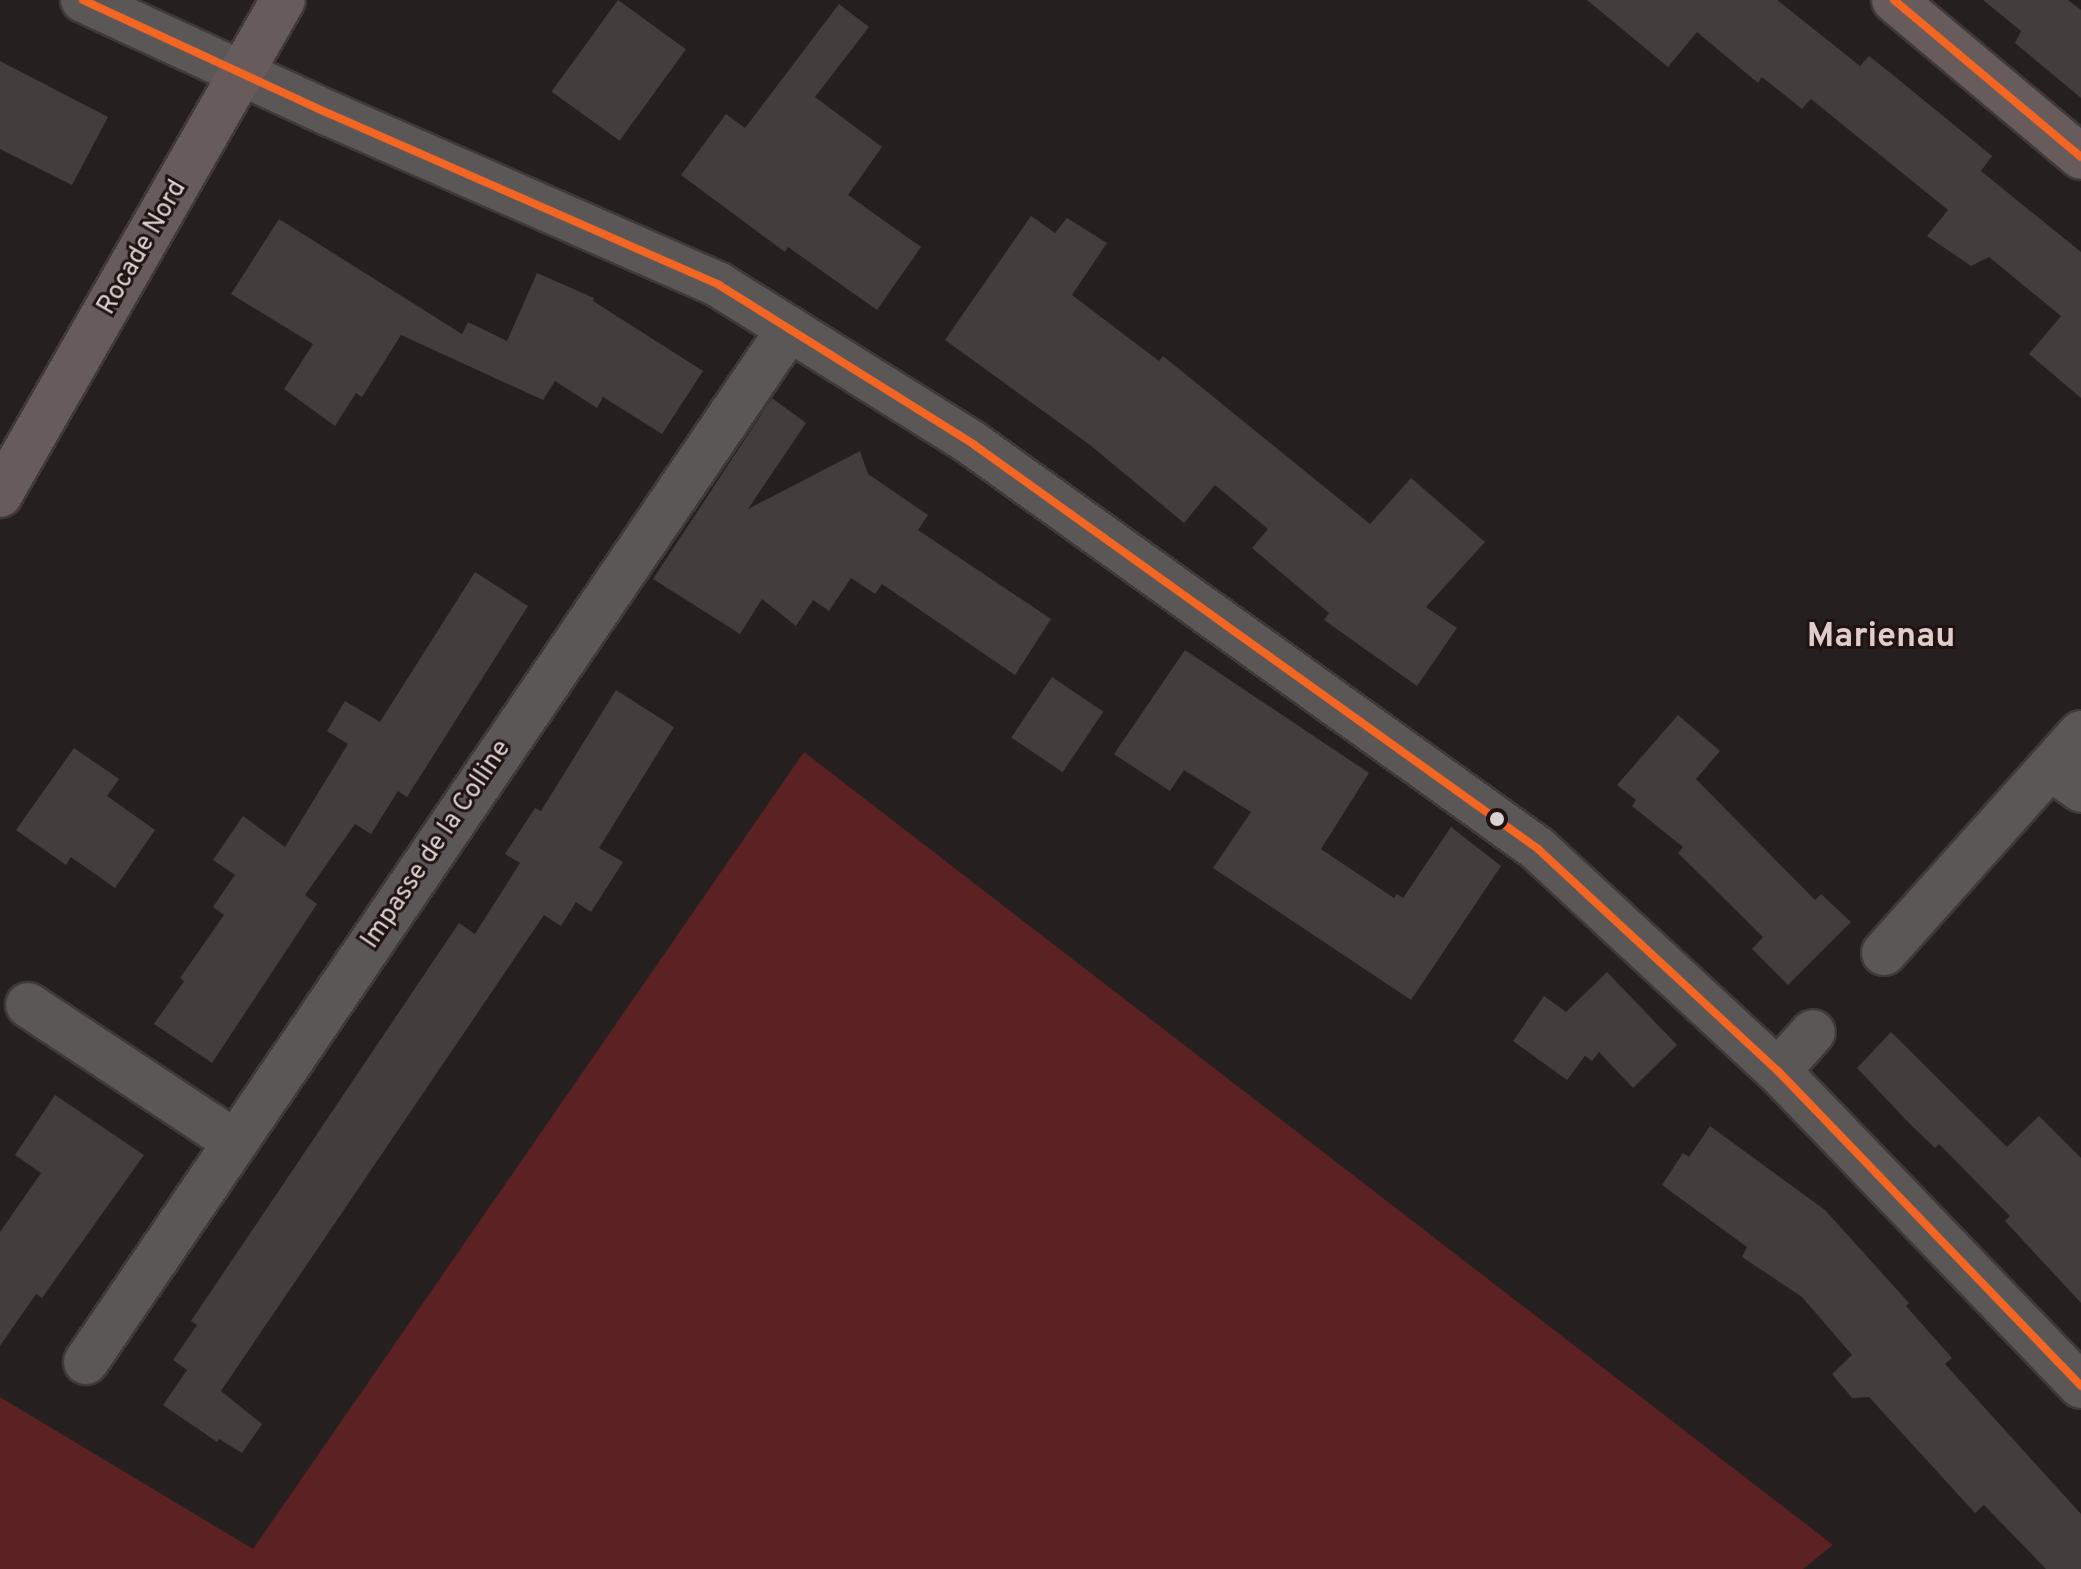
<!DOCTYPE html>
<style>
body{margin:0}
#map{position:relative;width:2081px;height:1569px;overflow:hidden;background:#261f1f;font-family:Overpass,sans-serif}
div>[style]{position:absolute}
.green>*{inset:0;background:#5c2123}
.building>*{inset:0;background:#433d3c;transform-origin:0 0}
.roads{filter:drop-shadow(2px 0 #3f3939) drop-shadow(-2px 0 #3f3939) drop-shadow(0 2px #3f3939) drop-shadow(0 -2px #3f3939)}
.minor>*{height:44px;margin:-22px;padding:0 22px;transform-origin:22px;border-radius:22px;background:#5c5757}
.major>*{height:44px;margin:-22px;padding:0 22px;transform-origin:22px;border-radius:22px;background:#675b5b}
.bus-1>*{height:8px;margin:-4px;padding:0 4px;transform-origin:4px;border-radius:4px;background:#f26522}
.dots>*{width:22px;height:22px;translate:-50% -50%;box-sizing:border-box;border:4px solid #201312;border-radius:50%}
span{translate:-50% -50%;white-space:nowrap;text-align:center;line-height:1.15;-webkit-text-stroke:6px #201312;paint-order:stroke}
.street-label{font-size:26px;color:#dbd2d1}
.district-label{font-size:34px;color:#dfcccb;font-weight:700}
</style>
<div id="map">
<div class="green">
<i style="clip-path:polygon(804px 752px,1833px 1545px,1803px 1569px,0 1569px,0 1397px,253px 1549px)"></i>
</div>
<div class="building">
<i style="left:618px;top:0;width:84px;height:113px;rotate:36deg"></i>
<i style="clip-path:polygon(1587px 0,1777px 0,1860px 66px,1869px 56px,1893px 75px,1992px 156px,1981px 171px,2081px 252px,2081px 398px,2029px 354px,2061px 316px,1989px 257px,1971px 266px,1927px 236px,1948px 210px,1848px 129px,1811px 99px,1802px 109px,1762px 77px,1758px 83px,1697px 32px,1668px 67px)"></i>
<i style="clip-path:polygon(1983px 0,2068px 0,2081px 10px,2081px 98px,2015px 43px,2021px 31px)"></i>
<i style="clip-path:polygon(839px 4px,869px 27px,815px 97px,882px 147px,848px 195px,921px 247px,877px 310px,788px 247px,785px 252px,681px 175px,726px 114px,745px 128px)"></i>
<i style="clip-path:polygon(0 61px,108px 117px,72px 185px,0 149px)"></i>
<i style="clip-path:polygon(1031px 216px,1055px 233px,1067px 218px,1107px 243px,1072px 295px,1159px 361px,1163px 356px,1370px 524px,1411px 478px,1485px 542px,1426px 607px,1457px 628px,1417px 686px,1324px 620px,1329px 613px,1252px 548px,1268px 529px,1215px 485px,1184px 523px,1090px 445px,945px 340px)"></i>
<i style="clip-path:polygon(279px 219px,462px 334px,468px 322px,507px 341px,537px 273px,594px 298px,593px 301px,703px 371px,662px 434px,603px 397px,597px 408px,555px 381px,543px 400px,401px 335px,362px 397px,356px 393px,335px 426px,284px 389px,313px 344px,231px 294px)"></i>
<i style="clip-path:polygon(772px 398px,806px 423px,748px 509px,860px 451px,868px 474px,928px 515px,918px 530px,1051px 619px,1015px 675px,882px 584px,875px 594px,851px 578px,829px 611px,813px 600px,796px 626px,762px 599px,740px 634px,653px 579px)"></i>
<i style="clip-path:polygon(475px 572px,528px 606px,407px 797px,398px 791px,371px 834px,355px 824px,305px 895px,317px 904px,212px 1063px,154px 1024px,184px 981px,180px 978px,224px 915px,213px 907px,235px 875px,213px 860px,243px 816px,285px 847px,348px 744px,327px 731px,345px 701px,380px 722px)"></i>
<i style="clip-path:polygon(1185px 650px,1369px 773px,1321px 849px,1394px 898px,1397px 894px,1403px 898px,1451px 827px,1501px 866px,1411px 1000px,1213px 868px,1251px 812px,1184px 770px,1170px 791px,1114px 754px)"></i>
<i style="left:1052px;top:677px;width:62px;height:73px;rotate:34deg"></i>
<i style="clip-path:polygon(616px 690px,674px 727px,599px 848px,623px 862px,591px 912px,576px 902px,561px 926px,544px 915px,221px 1391px,262px 1424px,242px 1453px,219px 1439px,217px 1442px,163px 1405px,187px 1370px,173px 1360px,197px 1325px,191px 1321px,459px 923px,475px 934px,520px 863px,505px 854px,535px 808px,541px 811px)"></i>
<i style="clip-path:polygon(1678px 715px,1720px 751px,1696px 779px,1815px 900px,1821px 894px,1851px 922px,1788px 985px,1752px 949px,1763px 937px,1678px 853px,1683px 847px,1632px 806px,1636px 800px,1617px 785px)"></i>
<i style="clip-path:polygon(74px 748px,119px 779px,107px 796px,155px 830px,115px 888px,71px 857px,66px 865px,16px 830px)"></i>
<i style="clip-path:polygon(1607px 972px,1677px 1045px,1633px 1088px,1599px 1052px,1592px 1061px,1585px 1056px,1567px 1080px,1513px 1041px,1544px 996px,1566px 1012px)"></i>
<i style="clip-path:polygon(1891px 1032px,2007px 1147px,2039px 1116px,2081px 1158px,2081px 1303px,2005px 1221px,2010px 1216px,1939px 1144px,1935px 1148px,1907px 1121px,1857px 1068px)"></i>
<i style="clip-path:polygon(55px 1095px,144px 1155px,42px 1298px,36px 1294px,0 1346px,0 1232px,41px 1173px,15px 1155px)"></i>
<i style="clip-path:polygon(1710px 1126px,1825px 1210px,1909px 1303px,1906px 1306px,1952px 1358px,1945px 1364px,2081px 1514px,2081px 1569px,2046px 1569px,1984px 1505px,1975px 1513px,1869px 1397px,1852px 1398px,1832px 1374px,1852px 1355px,1802px 1297px,1742px 1257px,1747px 1247px,1662px 1185px,1683px 1153px,1689px 1157px)"></i>
</div>
<div class="roads">
<div class="minor">
<i style="left:83px;top:0;width:272px;rotate:24.8deg"></i>
<i style="left:330px;top:114px;width:425px;rotate:23.7deg"></i>
<i style="left:719px;top:285px;width:300px;rotate:32deg"></i>
<i style="left:973px;top:444px;width:695px;rotate:35.63deg"></i>
<i style="left:1538px;top:849px;width:327px;rotate:42.8deg"></i>
<i style="left:1778px;top:1071px;width:437px;rotate:46.1deg"></i>
<i style="left:2050px;top:768px;width:38px;rotate:35deg"></i>
<i style="left:1884px;top:953px;width:295px;rotate:-48.2deg"></i>
<i style="left:28px;top:1005px;width:248px;rotate:33.5deg"></i>
<i style="left:1778px;top:1071px;width:52px;rotate:-48.1deg"></i>
<i style="left:86px;top:1362px;width:1250px;rotate:-55.76deg"></i>
</div>
<div class="major">
<i style="left:1894px;top:0;width:244px;rotate:40deg"></i>
<i style="left:0;top:495px;width:570px;rotate:-60.24deg"></i>
</div>
</div>
<div class="bus-1">
<i style="left:83px;top:0;width:272px;rotate:24.8deg"></i>
<i style="left:330px;top:114px;width:425px;rotate:23.7deg"></i>
<i style="left:719px;top:285px;width:300px;rotate:32deg"></i>
<i style="left:973px;top:444px;width:695px;rotate:35.63deg"></i>
<i style="left:1538px;top:849px;width:327px;rotate:42.8deg"></i>
<i style="left:1778px;top:1071px;width:437px;rotate:46.1deg"></i>
<i style="left:1894px;top:0;width:244px;rotate:40deg"></i>
</div>
<div class="dots">
<i style="left:1497px;top:819px;background:#dbd2d1"></i>
</div>
<div class="street-label">
<span style="left:143px;top:248px;rotate:-60deg">Rocade Nord</span>
<span style="left:437px;top:845px;rotate:-56deg">Impasse de la Colline</span>
</div>
<div class="district-label">
<span style="left:1881px;top:638px">Marienau</span>
</div>
</div>
